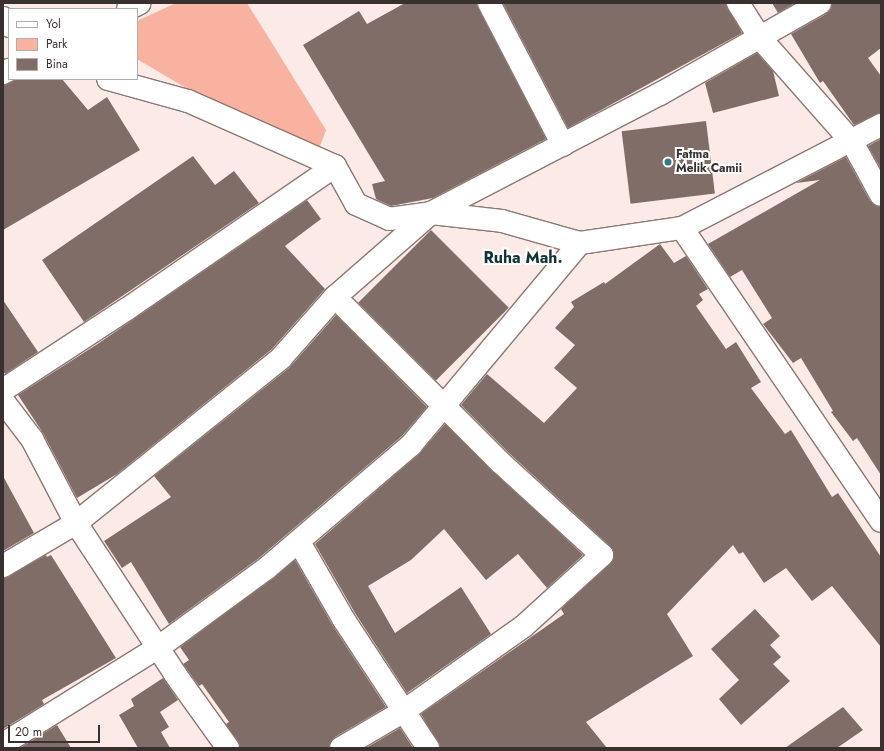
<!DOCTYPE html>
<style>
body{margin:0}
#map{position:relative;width:884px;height:751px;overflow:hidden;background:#fceae6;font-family:Jost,sans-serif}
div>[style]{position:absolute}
.green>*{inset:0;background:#fab2a0}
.building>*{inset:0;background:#806d68;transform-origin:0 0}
.roads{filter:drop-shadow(1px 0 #8c7873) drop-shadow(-1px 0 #8c7873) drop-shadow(0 1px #8c7873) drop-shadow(0 -1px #8c7873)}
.minor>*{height:22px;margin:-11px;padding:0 11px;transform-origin:11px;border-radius:11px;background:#fff}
.dots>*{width:11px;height:11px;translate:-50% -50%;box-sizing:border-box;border:2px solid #fff;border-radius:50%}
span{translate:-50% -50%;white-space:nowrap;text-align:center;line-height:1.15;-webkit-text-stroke:4px #fff;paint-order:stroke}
.poi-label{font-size:12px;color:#39312f;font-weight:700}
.left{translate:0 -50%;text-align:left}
.district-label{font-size:16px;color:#113337;font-weight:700}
.frame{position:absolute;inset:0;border:4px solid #39312f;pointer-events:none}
.legend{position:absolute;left:8px;top:8px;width:130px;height:72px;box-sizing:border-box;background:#fff;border:1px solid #b0adac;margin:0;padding:5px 7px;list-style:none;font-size:12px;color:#39312f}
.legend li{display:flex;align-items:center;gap:8px;height:20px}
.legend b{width:20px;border:1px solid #b0adac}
.scale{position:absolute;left:8px;top:725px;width:92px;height:18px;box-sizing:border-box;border:2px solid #39312f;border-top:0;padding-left:5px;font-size:12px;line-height:14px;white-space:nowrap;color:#39312f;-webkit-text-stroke:3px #fff;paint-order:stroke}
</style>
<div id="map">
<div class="green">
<i style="clip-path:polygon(176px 3px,247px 3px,326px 130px,320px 146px,301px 146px,247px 124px,137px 59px,137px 21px)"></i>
</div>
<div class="building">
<i style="clip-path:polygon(405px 3px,477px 3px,546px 139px,433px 198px,391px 206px,376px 199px,372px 184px,385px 181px,303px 45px,359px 11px,367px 24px)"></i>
<i style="clip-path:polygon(503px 3px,726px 3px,742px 33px,568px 128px)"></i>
<i style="clip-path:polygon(772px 3px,795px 3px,778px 13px)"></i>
<i style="clip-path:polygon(832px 3px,881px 3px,881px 48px,868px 58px,881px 76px,881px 113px,854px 125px,823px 81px,820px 83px,791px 34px,826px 14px)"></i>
<i style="clip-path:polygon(757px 53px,773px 71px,779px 96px,713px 113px,705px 83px)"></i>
<i style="clip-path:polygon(17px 79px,62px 79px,88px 110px,107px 97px,140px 150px,3px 230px,3px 85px)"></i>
<i style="left:706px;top:121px;width:73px;height:85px;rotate:83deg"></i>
<i style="clip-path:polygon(881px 139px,881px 169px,868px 146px)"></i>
<i style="clip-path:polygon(193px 156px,215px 185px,234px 171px,259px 203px,84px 322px,42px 260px)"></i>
<i style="clip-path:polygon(846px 157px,870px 201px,881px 207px,881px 475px,857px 438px,853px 441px,831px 412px,833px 411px,801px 358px,793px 363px,763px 324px,772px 318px,742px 270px,730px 277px,708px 244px,820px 180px,796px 183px)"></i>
<i style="clip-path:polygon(307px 200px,321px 219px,285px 246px,325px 289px,272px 349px,117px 474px,77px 498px,43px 433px,18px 395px,99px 343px)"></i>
<i style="left:431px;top:230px;width:110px;height:103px;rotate:45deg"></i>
<i style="clip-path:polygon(660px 244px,674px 263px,686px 256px,708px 289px,699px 294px,703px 300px,696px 306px,726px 349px,736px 342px,761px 382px,751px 388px,785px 434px,791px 430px,832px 497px,838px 493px,881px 557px,881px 647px,832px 586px,812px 601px,786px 568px,764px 583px,743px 552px,739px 554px,733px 545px,667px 614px,693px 656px,586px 722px,607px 748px,440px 748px,421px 714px,564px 614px,561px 609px,614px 558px,610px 546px,509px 453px,461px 405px,487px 374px,544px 423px,577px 388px,554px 368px,575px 345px,555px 328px,574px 307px,571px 302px,604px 282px,605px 284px)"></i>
<i style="clip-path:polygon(3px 300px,38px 352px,5px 374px,3px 371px)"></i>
<i style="clip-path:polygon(336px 315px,427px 407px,402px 436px,259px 558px,169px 624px,131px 562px,122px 568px,104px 541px,171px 497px,154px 476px,289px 368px)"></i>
<i style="clip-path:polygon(445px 424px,583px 555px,547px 588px,518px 554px,486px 580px,444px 529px,411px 560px,368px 586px,395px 633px,461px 587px,491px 634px,407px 693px,355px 613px,315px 544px,419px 454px)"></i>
<i style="clip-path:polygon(3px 476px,34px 533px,3px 551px)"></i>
<i style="clip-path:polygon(46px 555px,47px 557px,51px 555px,116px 658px,42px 700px,44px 704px,3px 729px,3px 578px)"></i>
<i style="clip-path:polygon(295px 560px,333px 626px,386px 707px,335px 737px,329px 748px,240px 748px,226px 724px,229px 722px,202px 684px,199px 686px,183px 664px,189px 660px,180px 647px)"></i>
<i style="clip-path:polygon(755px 609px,780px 636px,770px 645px,781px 657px,773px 664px,790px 681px,741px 725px,719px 699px,739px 680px,711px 649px)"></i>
<i style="clip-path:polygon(163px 678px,178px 700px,160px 712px,169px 727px,161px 732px,170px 748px,138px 748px,119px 715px,134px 706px,131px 699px)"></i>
<i style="clip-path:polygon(843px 707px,863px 730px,837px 748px,785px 748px)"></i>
<i style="clip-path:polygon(57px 725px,71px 748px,20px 748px)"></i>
<i style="clip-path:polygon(400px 728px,413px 748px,366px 748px)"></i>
</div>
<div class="roads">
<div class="minor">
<i style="left:489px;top:3px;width:160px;rotate:62.5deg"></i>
<i style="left:738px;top:3px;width:41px;rotate:57.8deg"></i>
<i style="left:760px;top:38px;width:139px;rotate:48.5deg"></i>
<i style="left:852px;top:142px;width:60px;rotate:61.3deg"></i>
<i style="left:128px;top:9px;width:13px;rotate:-27deg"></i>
<i style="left:3px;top:18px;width:10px;rotate:53deg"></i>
<i style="left:3px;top:73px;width:7px;rotate:-27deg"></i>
<i style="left:108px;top:79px;width:83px;rotate:15.4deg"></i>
<i style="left:188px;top:101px;width:161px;rotate:23.9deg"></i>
<i style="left:335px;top:166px;width:43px;rotate:61.1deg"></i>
<i style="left:356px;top:204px;width:36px;rotate:24deg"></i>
<i style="left:389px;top:219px;width:42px;rotate:-8.1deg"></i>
<i style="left:431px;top:213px;width:71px;rotate:6.4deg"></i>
<i style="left:502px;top:221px;width:81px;rotate:15.8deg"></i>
<i style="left:580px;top:243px;width:103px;rotate:-8.4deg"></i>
<i style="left:682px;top:228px;width:354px;rotate:55.8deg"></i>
<i style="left:682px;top:228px;width:224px;rotate:-27.4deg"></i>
<i style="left:335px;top:297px;width:233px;rotate:45deg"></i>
<i style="left:500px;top:462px;width:138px;rotate:42.4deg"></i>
<i style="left:602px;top:555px;width:105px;rotate:137.7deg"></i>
<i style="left:524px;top:626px;width:147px;rotate:144.7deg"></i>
<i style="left:404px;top:711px;width:73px;rotate:149.6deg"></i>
<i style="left:3px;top:390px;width:148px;rotate:-33.2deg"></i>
<i style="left:127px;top:309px;width:252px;rotate:-34.5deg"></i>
<i style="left:3px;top:401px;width:48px;rotate:52.7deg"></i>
<i style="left:32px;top:439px;width:95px;rotate:62.4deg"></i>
<i style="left:76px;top:523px;width:181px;rotate:56.7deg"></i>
<i style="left:175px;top:674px;width:91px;rotate:54.4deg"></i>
<i style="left:299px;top:542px;width:90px;rotate:60deg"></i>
<i style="left:344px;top:620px;width:153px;rotate:56.7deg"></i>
<i style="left:3px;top:566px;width:85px;rotate:-30.5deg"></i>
<i style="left:76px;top:523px;width:263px;rotate:-38.8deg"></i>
<i style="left:281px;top:358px;width:81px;rotate:-48.5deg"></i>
<i style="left:335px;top:297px;width:128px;rotate:-41.2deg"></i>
<i style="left:431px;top:213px;width:258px;rotate:-27.5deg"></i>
<i style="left:660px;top:94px;width:184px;rotate:-29.6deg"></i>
<i style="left:3px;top:744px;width:184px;rotate:-31.9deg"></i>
<i style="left:159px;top:647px;width:134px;rotate:-36.2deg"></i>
<i style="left:267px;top:568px;width:189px;rotate:-40.5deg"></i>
<i style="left:411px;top:445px;width:263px;rotate:-50.1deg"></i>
</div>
</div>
<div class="dots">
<i style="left:668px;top:162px;background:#327a83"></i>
</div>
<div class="poi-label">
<span class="left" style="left:676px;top:162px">Fatma<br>Melik Camii</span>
</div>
<div class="district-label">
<span style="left:523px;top:258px">Ruha Mah.</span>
</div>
<div class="frame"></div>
<ul class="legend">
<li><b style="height:5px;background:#fff"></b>Yol</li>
<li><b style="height:11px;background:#fab2a0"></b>Park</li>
<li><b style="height:11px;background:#806d68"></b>Bina</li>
</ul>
<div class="scale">20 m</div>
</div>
